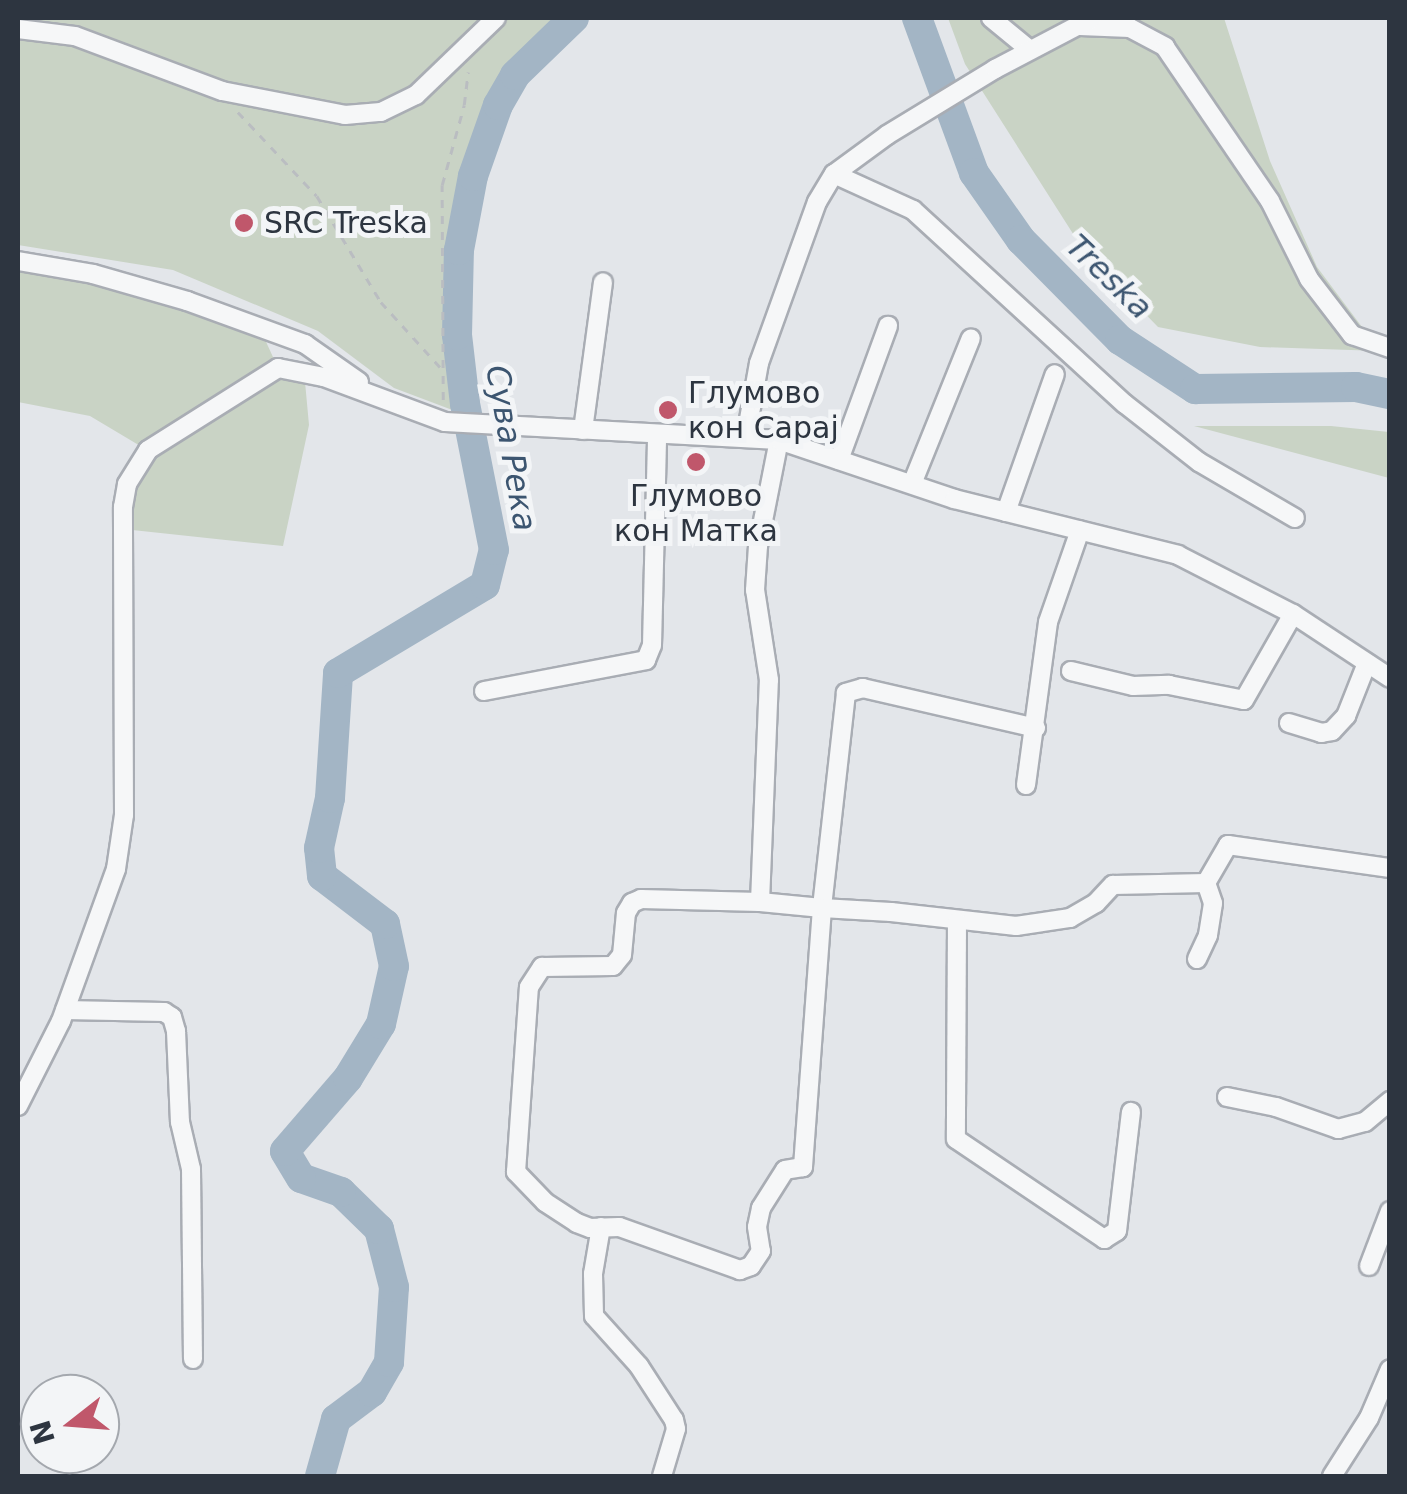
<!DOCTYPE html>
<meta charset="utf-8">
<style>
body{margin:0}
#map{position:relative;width:1407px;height:1494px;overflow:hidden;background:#e3e6ea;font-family:"DejaVu Sans",sans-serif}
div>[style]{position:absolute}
.green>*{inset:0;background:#c9d3c5}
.river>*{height:30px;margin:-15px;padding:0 15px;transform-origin:15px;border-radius:15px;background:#a3b5c5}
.path>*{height:2.5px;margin-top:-1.25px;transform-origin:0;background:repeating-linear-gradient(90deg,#babdc1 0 8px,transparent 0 16px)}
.roads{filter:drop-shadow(2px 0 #a9adb4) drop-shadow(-2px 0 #a9adb4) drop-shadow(0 2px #a9adb4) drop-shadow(0 -2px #a9adb4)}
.minor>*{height:18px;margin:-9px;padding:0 9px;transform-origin:9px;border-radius:9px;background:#f6f7f8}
.dots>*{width:28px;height:28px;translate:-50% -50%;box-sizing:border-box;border:5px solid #f3f5f7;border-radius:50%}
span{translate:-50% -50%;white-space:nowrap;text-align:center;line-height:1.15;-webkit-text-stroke:10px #f3f5f7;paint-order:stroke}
.poi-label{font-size:30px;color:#2d3540}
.left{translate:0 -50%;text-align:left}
.water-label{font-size:32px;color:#3c5570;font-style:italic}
.frame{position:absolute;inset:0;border:20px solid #2d3540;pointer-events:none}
.north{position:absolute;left:20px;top:1374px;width:100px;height:100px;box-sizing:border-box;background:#f3f5f7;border:2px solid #a4a8ae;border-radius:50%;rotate:253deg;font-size:28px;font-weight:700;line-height:40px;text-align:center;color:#2d3540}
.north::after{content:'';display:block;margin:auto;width:35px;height:45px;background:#c0576b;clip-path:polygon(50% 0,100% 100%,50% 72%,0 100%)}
</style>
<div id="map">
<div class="green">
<i style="clip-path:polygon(18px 18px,561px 18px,503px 103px,471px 201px,463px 414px,394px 388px,318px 331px,173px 270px,18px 245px)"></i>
<i style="clip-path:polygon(948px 18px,1224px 18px,1270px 161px,1317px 267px,1380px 351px,1260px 347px,1158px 327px,1084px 251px,965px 64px)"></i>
<i style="clip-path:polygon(18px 261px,93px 274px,262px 333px,278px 368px,304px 371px,309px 425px,283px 546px,123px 529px,123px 507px,147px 450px,90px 416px,18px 402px)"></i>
<i style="clip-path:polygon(1194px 426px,1331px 426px,1389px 432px,1389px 478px)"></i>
</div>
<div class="river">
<i style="left:917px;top:18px;width:165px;rotate:69.8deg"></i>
<i style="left:974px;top:173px;width:82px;rotate:55deg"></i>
<i style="left:1021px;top:240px;width:141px;rotate:45.3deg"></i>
<i style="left:1120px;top:340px;width:90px;rotate:33.2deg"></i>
<i style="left:1195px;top:389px;width:161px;rotate:-0.7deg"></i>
<i style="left:1356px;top:387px;width:35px;rotate:12deg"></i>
<i style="left:320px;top:1476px;width:59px;rotate:-74.3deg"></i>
<i style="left:336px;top:1419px;width:45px;rotate:-36.9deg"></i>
<i style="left:372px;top:1392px;width:34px;rotate:-60deg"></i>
<i style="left:389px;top:1362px;width:75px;rotate:-86.2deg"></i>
<i style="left:394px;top:1287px;width:60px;rotate:-104.5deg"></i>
<i style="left:379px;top:1229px;width:53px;rotate:-135.8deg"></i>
<i style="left:341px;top:1192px;width:42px;rotate:-160.7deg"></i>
<i style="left:301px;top:1178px;width:31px;rotate:-121deg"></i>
<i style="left:285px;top:1151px;width:96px;rotate:-49.2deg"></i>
<i style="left:348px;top:1078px;width:63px;rotate:-58.6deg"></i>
<i style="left:381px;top:1024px;width:59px;rotate:-77.4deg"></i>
<i style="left:394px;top:966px;width:43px;rotate:-102.1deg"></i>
<i style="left:385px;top:924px;width:79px;rotate:-142.7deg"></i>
<i style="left:322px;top:876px;width:28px;rotate:-96deg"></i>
<i style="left:319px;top:848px;width:51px;rotate:-77.6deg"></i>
<i style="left:330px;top:798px;width:125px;rotate:-86.3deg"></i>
<i style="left:338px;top:673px;width:171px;rotate:-30.9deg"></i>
<i style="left:485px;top:585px;width:36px;rotate:-76deg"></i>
<i style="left:494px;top:550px;width:149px;rotate:-101.2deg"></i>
<i style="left:465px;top:404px;width:69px;rotate:-96.6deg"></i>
<i style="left:457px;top:335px;width:85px;rotate:-88.7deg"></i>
<i style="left:459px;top:250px;width:75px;rotate:-79.3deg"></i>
<i style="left:473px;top:176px;width:75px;rotate:-70.6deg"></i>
<i style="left:498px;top:105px;width:34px;rotate:-60deg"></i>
<i style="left:515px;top:75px;width:82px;rotate:-44deg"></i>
</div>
<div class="path">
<i style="left:238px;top:112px;width:115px;rotate:46.8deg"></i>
<i style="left:317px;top:196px;width:124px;rotate:58.9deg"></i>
<i style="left:381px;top:302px;width:88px;rotate:47.8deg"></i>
<i style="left:443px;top:400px;width:215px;rotate:-90.3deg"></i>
<i style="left:442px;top:185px;width:83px;rotate:-74.6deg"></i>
<i style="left:464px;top:105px;width:33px;rotate:-83deg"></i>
</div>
<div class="roads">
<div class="minor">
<i style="left:991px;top:18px;width:50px;rotate:39.4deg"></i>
<i style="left:1080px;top:26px;width:50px;rotate:2.3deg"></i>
<i style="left:1130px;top:28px;width:40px;rotate:28deg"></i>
<i style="left:1165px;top:47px;width:186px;rotate:55.7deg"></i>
<i style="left:1270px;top:201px;width:87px;rotate:63.4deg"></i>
<i style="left:1309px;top:279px;width:71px;rotate:52.5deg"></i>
<i style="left:1352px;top:335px;width:40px;rotate:18.9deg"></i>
<i style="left:18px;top:29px;width:57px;rotate:7deg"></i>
<i style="left:75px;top:36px;width:157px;rotate:20.5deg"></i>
<i style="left:222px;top:91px;width:125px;rotate:11deg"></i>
<i style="left:345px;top:115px;width:36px;rotate:-5deg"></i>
<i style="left:381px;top:112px;width:39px;rotate:-26deg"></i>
<i style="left:416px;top:95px;width:111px;rotate:-43.9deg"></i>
<i style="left:834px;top:174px;width:87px;rotate:24.5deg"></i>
<i style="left:913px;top:210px;width:287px;rotate:42.5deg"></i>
<i style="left:1125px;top:404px;width:94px;rotate:38.1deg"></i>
<i style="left:1199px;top:462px;width:111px;rotate:30.3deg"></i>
<i style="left:18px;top:261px;width:76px;rotate:9.8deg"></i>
<i style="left:93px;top:274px;width:98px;rotate:16deg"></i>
<i style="left:187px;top:301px;width:126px;rotate:20deg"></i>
<i style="left:305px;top:344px;width:66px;rotate:35.1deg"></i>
<i style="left:583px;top:430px;width:149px;rotate:-82.3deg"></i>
<i style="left:746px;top:436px;width:74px;rotate:-79.9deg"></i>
<i style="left:759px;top:363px;width:171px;rotate:-70.2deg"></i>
<i style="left:817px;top:202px;width:33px;rotate:-59deg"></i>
<i style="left:834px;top:174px;width:66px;rotate:-36.3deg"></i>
<i style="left:887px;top:135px;width:127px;rotate:-31.4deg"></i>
<i style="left:995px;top:69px;width:110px;rotate:-27.7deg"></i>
<i style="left:839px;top:460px;width:143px;rotate:-69.9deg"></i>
<i style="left:912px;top:484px;width:157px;rotate:-68deg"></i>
<i style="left:1006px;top:512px;width:146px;rotate:-70.5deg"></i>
<i style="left:1071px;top:671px;width:64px;rotate:13.6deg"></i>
<i style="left:1133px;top:686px;width:36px;rotate:-2deg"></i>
<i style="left:1169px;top:685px;width:76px;rotate:11.3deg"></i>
<i style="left:1244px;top:700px;width:99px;rotate:-60.3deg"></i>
<i style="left:484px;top:691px;width:165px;rotate:-10.8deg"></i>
<i style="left:646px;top:660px;width:16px;rotate:-68deg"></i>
<i style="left:652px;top:645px;width:211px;rotate:-88.6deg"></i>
<i style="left:1289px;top:723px;width:34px;rotate:17deg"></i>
<i style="left:1321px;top:733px;width:11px;rotate:-10deg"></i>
<i style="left:1332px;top:731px;width:21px;rotate:-47deg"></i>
<i style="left:1346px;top:716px;width:57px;rotate:-68.4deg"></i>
<i style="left:1036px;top:728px;width:178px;rotate:-167deg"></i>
<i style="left:863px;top:688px;width:18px;rotate:164deg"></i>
<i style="left:846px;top:693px;width:216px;rotate:96.4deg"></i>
<i style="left:822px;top:908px;width:260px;rotate:94.2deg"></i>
<i style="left:803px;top:1167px;width:18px;rotate:171deg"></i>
<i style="left:785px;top:1170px;width:45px;rotate:122.3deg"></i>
<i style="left:761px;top:1208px;width:19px;rotate:102deg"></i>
<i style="left:757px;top:1227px;width:24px;rotate:81deg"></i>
<i style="left:761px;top:1251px;width:18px;rotate:124deg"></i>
<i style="left:751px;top:1266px;width:12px;rotate:160deg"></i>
<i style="left:740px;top:1270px;width:128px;rotate:-160.4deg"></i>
<i style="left:619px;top:1227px;width:29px;rotate:178deg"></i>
<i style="left:590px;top:1228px;width:14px;rotate:-159deg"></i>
<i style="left:577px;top:1223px;width:38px;rotate:-147deg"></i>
<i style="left:545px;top:1202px;width:42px;rotate:-134deg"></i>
<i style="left:516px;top:1172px;width:185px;rotate:-86deg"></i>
<i style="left:529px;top:987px;width:24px;rotate:-57deg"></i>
<i style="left:542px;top:967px;width:71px;rotate:-0.8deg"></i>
<i style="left:613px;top:966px;width:14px;rotate:-51deg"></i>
<i style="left:622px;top:955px;width:42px;rotate:-84.6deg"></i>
<i style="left:626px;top:913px;width:12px;rotate:-59deg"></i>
<i style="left:632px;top:903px;width:10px;rotate:-24deg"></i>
<i style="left:641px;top:899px;width:119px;rotate:1.4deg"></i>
<i style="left:760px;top:902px;width:62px;rotate:5.5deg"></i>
<i style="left:822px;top:908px;width:69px;rotate:3.3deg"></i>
<i style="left:891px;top:912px;width:126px;rotate:6.4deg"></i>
<i style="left:1016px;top:926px;width:55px;rotate:-8.4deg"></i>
<i style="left:1070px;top:918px;width:30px;rotate:-30deg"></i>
<i style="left:1096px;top:903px;width:25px;rotate:-47deg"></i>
<i style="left:1113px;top:885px;width:93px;rotate:-1.2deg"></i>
<i style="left:1026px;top:785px;width:164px;rotate:-82.3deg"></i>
<i style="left:1048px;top:622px;width:97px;rotate:-70.8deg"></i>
<i style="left:760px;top:902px;width:222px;rotate:-87.7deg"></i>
<i style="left:769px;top:680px;width:91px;rotate:-98.8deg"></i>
<i style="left:755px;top:590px;width:44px;rotate:-86.1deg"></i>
<i style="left:758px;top:546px;width:108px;rotate:-78.8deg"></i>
<i style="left:957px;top:922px;width:217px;rotate:90.3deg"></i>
<i style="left:956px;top:1139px;width:179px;rotate:34deg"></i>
<i style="left:1104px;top:1239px;width:15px;rotate:-32deg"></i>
<i style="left:1117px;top:1231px;width:120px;rotate:-83.3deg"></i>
<i style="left:1197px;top:959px;width:26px;rotate:-65deg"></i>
<i style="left:1208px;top:935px;width:32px;rotate:-81deg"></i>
<i style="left:1213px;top:903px;width:21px;rotate:-109deg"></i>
<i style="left:1206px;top:883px;width:44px;rotate:-59.9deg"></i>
<i style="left:1228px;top:845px;width:164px;rotate:8.1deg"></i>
<i style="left:65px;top:1010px;width:99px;rotate:1.2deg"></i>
<i style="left:164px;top:1012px;width:9px;rotate:32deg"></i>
<i style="left:172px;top:1017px;width:15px;rotate:74deg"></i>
<i style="left:176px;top:1031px;width:91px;rotate:87.5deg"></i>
<i style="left:180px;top:1122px;width:48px;rotate:76.8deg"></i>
<i style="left:191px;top:1169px;width:190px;rotate:89.4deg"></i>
<i style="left:1227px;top:1097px;width:50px;rotate:11.5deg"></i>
<i style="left:1276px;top:1107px;width:66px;rotate:19.5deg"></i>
<i style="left:1338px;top:1129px;width:28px;rotate:-15deg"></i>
<i style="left:1365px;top:1122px;width:33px;rotate:-40deg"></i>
<i style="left:18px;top:1106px;width:95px;rotate:-63.2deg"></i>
<i style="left:61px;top:1021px;width:162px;rotate:-70.1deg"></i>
<i style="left:116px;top:869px;width:55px;rotate:-81.6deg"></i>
<i style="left:124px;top:815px;width:308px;rotate:-90.2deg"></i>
<i style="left:123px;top:507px;width:23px;rotate:-80deg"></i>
<i style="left:127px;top:484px;width:40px;rotate:-58deg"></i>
<i style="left:148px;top:450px;width:154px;rotate:-32.2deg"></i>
<i style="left:278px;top:368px;width:47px;rotate:11.1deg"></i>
<i style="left:324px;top:377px;width:129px;rotate:20.4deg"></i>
<i style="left:445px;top:422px;width:334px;rotate:3.1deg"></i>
<i style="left:779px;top:440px;width:185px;rotate:18.6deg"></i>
<i style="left:954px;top:499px;width:231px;rotate:14deg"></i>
<i style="left:1178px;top:555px;width:129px;rotate:27.2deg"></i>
<i style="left:1293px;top:614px;width:116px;rotate:33.4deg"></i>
<i style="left:601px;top:1227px;width:48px;rotate:99.7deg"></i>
<i style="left:593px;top:1274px;width:42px;rotate:88.6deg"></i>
<i style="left:594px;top:1316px;width:67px;rotate:48deg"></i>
<i style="left:639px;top:1366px;width:64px;rotate:57.1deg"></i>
<i style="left:674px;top:1420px;width:9px;rotate:77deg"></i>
<i style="left:676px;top:1429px;width:49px;rotate:106.6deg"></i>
<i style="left:1369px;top:1266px;width:59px;rotate:-69.1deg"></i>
<i style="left:1332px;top:1476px;width:69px;rotate:-57.5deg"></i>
<i style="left:1369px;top:1418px;width:53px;rotate:-66.8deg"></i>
</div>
</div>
<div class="dots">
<i style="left:244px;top:223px;background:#c0576b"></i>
<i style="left:668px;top:410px;background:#c0576b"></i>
<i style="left:696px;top:462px;background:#c0576b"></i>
</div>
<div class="poi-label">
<span class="left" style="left:264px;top:223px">SRC Treska</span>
<span class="left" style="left:688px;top:410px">Глумово<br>кон Сарај</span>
<span style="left:696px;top:513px">Глумово<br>кон Матка</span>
</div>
<div class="water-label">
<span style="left:1109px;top:277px;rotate:44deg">Treska</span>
<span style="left:511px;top:448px;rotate:80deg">Сува Река</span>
</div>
<div class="frame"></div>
<div class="north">N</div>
</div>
